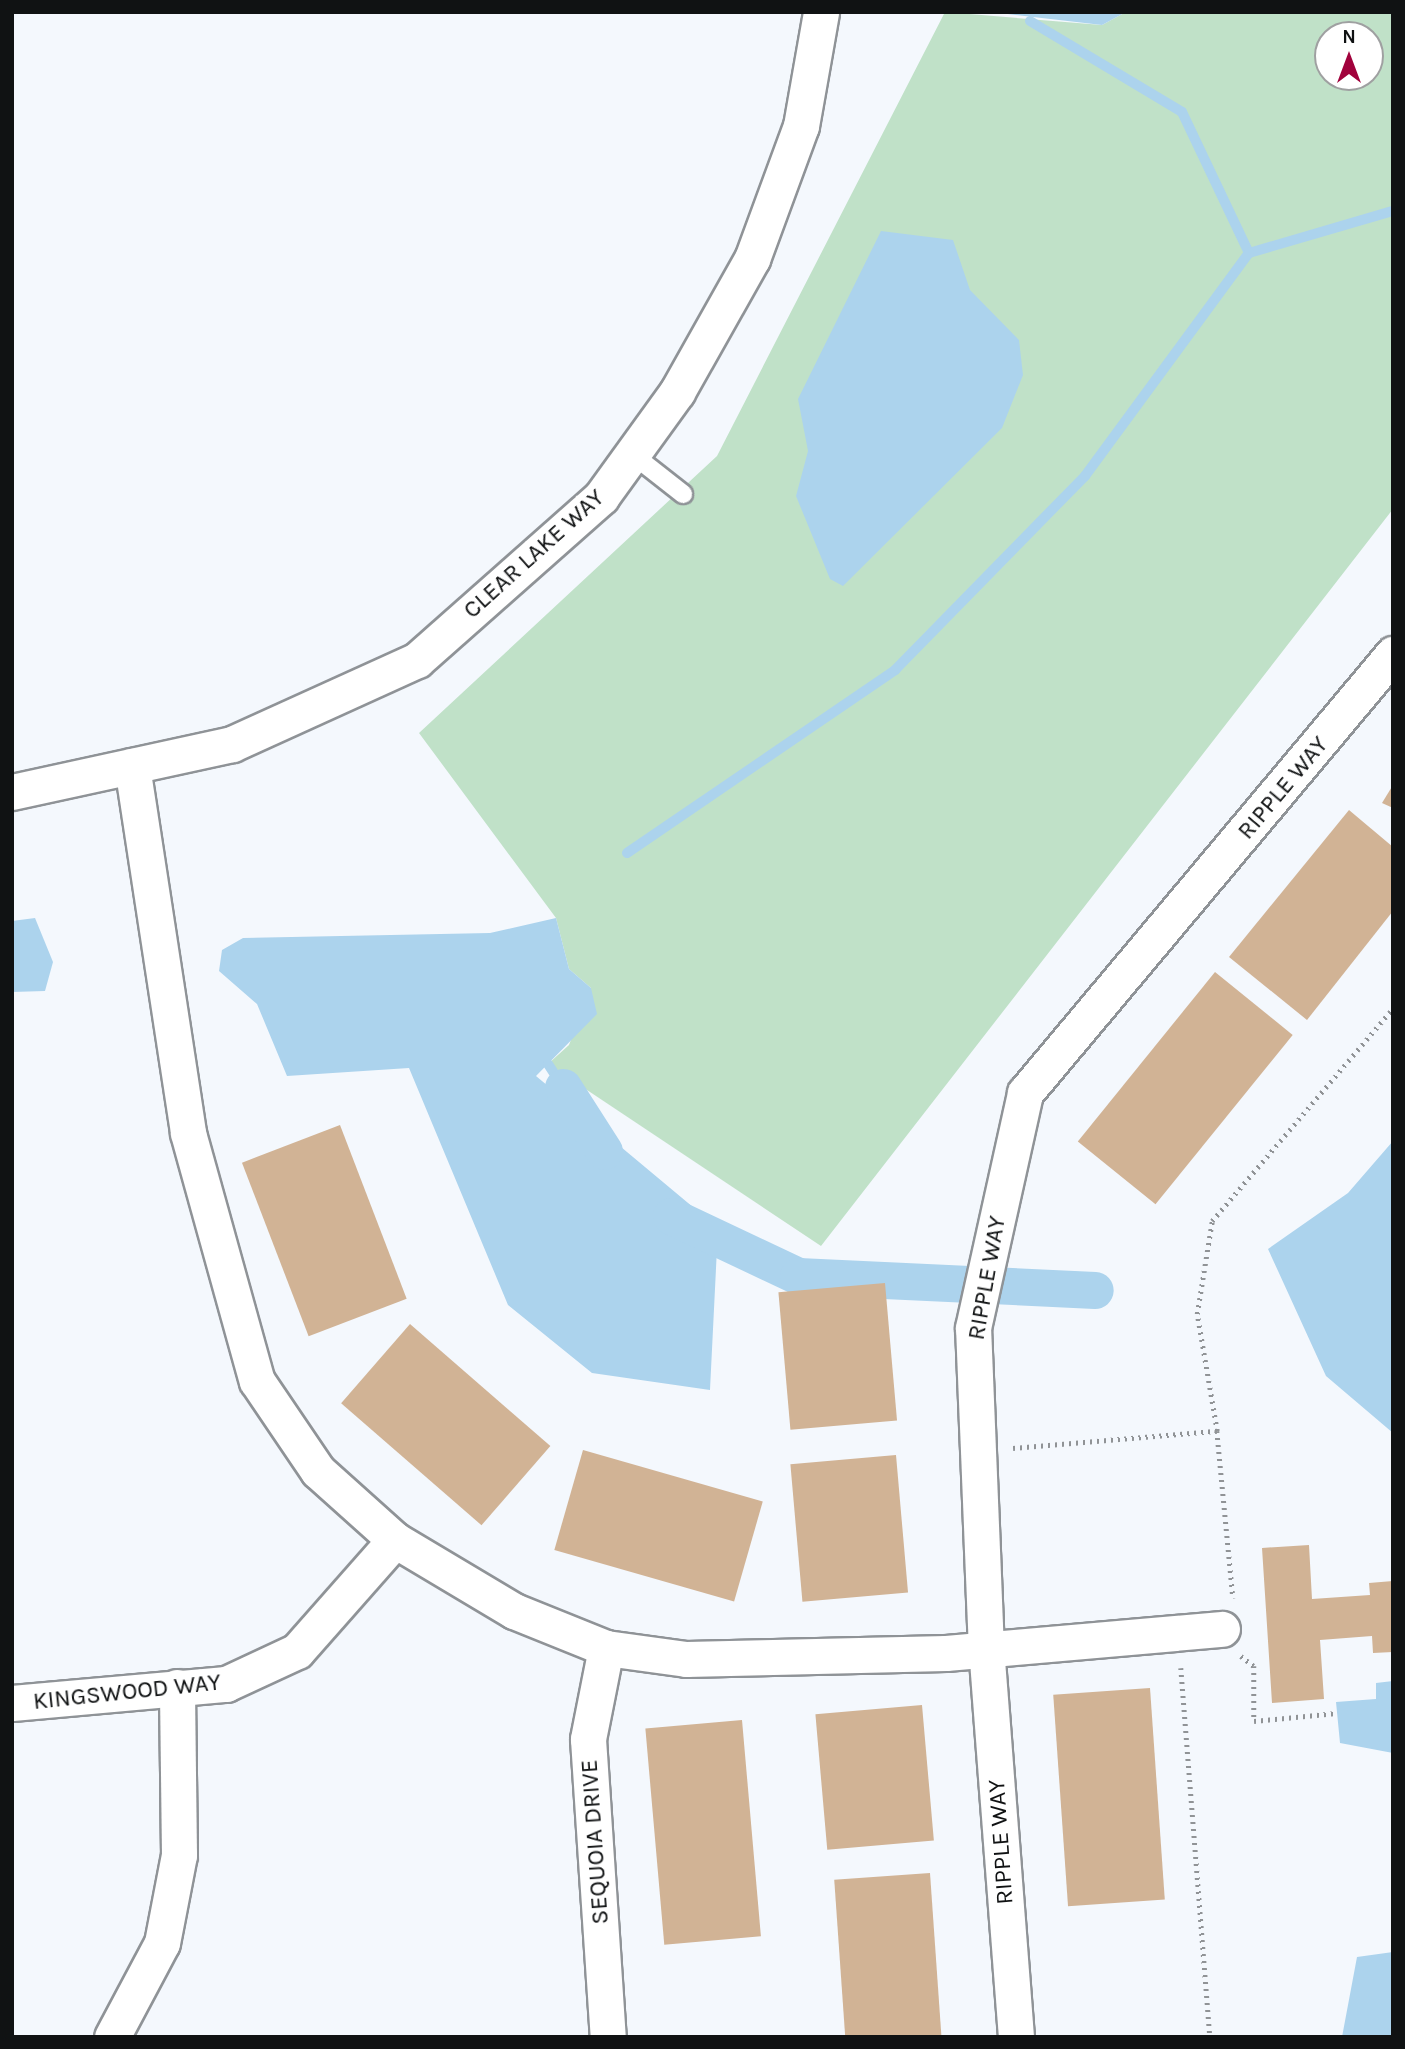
<!DOCTYPE html>
<style>
body{margin:0}
#map{position:relative;width:1405px;height:2049px;overflow:hidden;background:#f4f8fd;font-family:Karla,sans-serif}
div>[style]{position:absolute}
.green>*{inset:0;background:#c0e1c8}
.water>*{inset:0;background:#acd3ed}
.stream>*{height:10px;margin:-5px;padding:0 5px;transform-origin:5px;border-radius:5px;background:#acd3ed}
.canal>*{height:37px;margin:-18.5px;padding:0 18.5px;transform-origin:18.5px;border-radius:18.5px;background:#acd3ed}
.building>*{inset:0;background:#d1b395;transform-origin:0 0}
.path>*{height:4.5px;margin-top:-2.25px;transform-origin:0;background:repeating-linear-gradient(90deg,#909396 0 2px,transparent 0 7px)}
.roads{filter:drop-shadow(2px 0 #8f9397) drop-shadow(-2px 0 #8f9397) drop-shadow(0 2px #8f9397) drop-shadow(0 -2px #8f9397)}
.service>*{height:18px;margin:-9px;padding:0 9px;transform-origin:9px;border-radius:9px;background:#fff}
.minor>*{height:35px;margin:-17.5px;padding:0 17.5px;transform-origin:17.5px;border-radius:17.5px;background:#fff}
span{translate:-50% -50%;white-space:nowrap;text-align:center;line-height:1.15;-webkit-text-stroke:7px #fff;paint-order:stroke}
.street-label{font-size:24px;color:#101213}
.frame{position:absolute;inset:0;border:14px solid #101213;pointer-events:none}
.north{position:absolute;left:1314px;top:21px;width:70px;height:70px;box-sizing:border-box;background:#fff;border:2px solid #9fa0a1;border-radius:50%;rotate:0deg;font-size:19px;font-weight:700;line-height:28px;text-align:center;color:#101213}
.north::after{content:'';display:block;margin:auto;width:24px;height:32px;background:#a1023c;clip-path:polygon(50% 0,100% 100%,50% 72%,0 100%)}
</style>
<div id="map">
<div class="green">
<i style="clip-path:polygon(evenodd,945px 12px,1102px 25px,1126px 12px,1393px 12px,1393px 509px,821px 1246px,548px 1064px,569px 1045px,591px 988px,569px 969px,556px 918px,419px 733px,717px 456px,945px 12px,1328px 35px,1370px 35px,1370px 77px,1328px 77px,1328px 35px)"></i>
</div>
<div class="water">
<i style="clip-path:polygon(991px 12px,1126px 12px,1102px 25px)"></i>
<i style="clip-path:polygon(881px 231px,953px 240px,970px 290px,1019px 340px,1023px 375px,1002px 428px,843px 586px,830px 579px,796px 496px,808px 451px,798px 399px)"></i>
<i style="clip-path:polygon(35px 918px,53px 962px,45px 991px,12px 992px,12px 921px)"></i>
<i style="clip-path:polygon(556px 918px,569px 969px,591px 988px,597px 1014px,536px 1076px,718px 1228px,710px 1390px,592px 1373px,508px 1305px,409px 1068px,287px 1076px,257px 1004px,219px 971px,222px 950px,243px 938px,490px 933px)"></i>
<i style="clip-path:polygon(1393px 1141px,1393px 1433px,1326px 1376px,1268px 1249px,1348px 1193px)"></i>
<i style="clip-path:polygon(1393px 1681px,1393px 1753px,1340px 1743px,1336px 1702px,1376px 1699px,1376px 1683px)"></i>
<i style="clip-path:polygon(1393px 1952px,1393px 2037px,1342px 2037px,1357px 1957px)"></i>
</div>
<div class="stream">
<i style="left:1030px;top:21px;width:177px;rotate:30.9deg"></i>
<i style="left:1182px;top:112px;width:156px;rotate:64.6deg"></i>
<i style="left:1249px;top:253px;width:150px;rotate:-16.3deg"></i>
<i style="left:627px;top:853px;width:325px;rotate:-34.3deg"></i>
<i style="left:895px;top:670px;width:272px;rotate:-45.6deg"></i>
<i style="left:1085px;top:476px;width:277px;rotate:-53.7deg"></i>
<i style="left:548px;top:1064px;width:27px;rotate:57deg"></i>
</div>
<div class="canal">
<i style="left:563px;top:1087px;width:76px;rotate:57.4deg"></i>
<i style="left:671px;top:1216px;width:140px;rotate:25.3deg"></i>
<i style="left:798px;top:1276px;width:297px;rotate:2.7deg"></i>
</div>
<div class="building">
<i style="clip-path:polygon(1393px 785px,1393px 808px,1382px 803px)"></i>
<i style="clip-path:polygon(1349px 810px,1393px 847px,1393px 911px,1307px 1020px,1229px 957px)"></i>
<i style="left:1215px;top:972px;width:100px;height:218px;rotate:39deg"></i>
<i style="left:340px;top:1125px;width:186px;height:105px;rotate:69deg"></i>
<i style="left:885px;top:1283px;width:138px;height:107px;rotate:85deg"></i>
<i style="left:410px;top:1324px;width:186px;height:105px;rotate:41deg"></i>
<i style="left:583px;top:1450px;width:187px;height:104px;rotate:16deg"></i>
<i style="left:896px;top:1455px;width:138px;height:106px;rotate:85deg"></i>
<i style="clip-path:polygon(1309px 1545px,1312px 1599px,1370px 1595px,1369px 1583px,1393px 1581px,1393px 1652px,1373px 1653px,1372px 1636px,1320px 1640px,1324px 1699px,1272px 1703px,1262px 1548px)"></i>
<i style="left:1150px;top:1688px;width:212px;height:97px;rotate:86deg"></i>
<i style="left:922px;top:1705px;width:136px;height:107px;rotate:85deg"></i>
<i style="left:742px;top:1720px;width:217px;height:97px;rotate:85deg"></i>
<i style="left:930px;top:1873px;width:164px;height:96px;rotate:86deg"></i>
</div>
<div class="path">
<i style="left:1217px;top:1431px;width:119px;rotate:-99.7deg"></i>
<i style="left:1197px;top:1314px;width:94px;rotate:-80.8deg"></i>
<i style="left:1212px;top:1221px;width:280px;rotate:-49.6deg"></i>
<i style="left:1013px;top:1448px;width:205px;rotate:-4.8deg"></i>
<i style="left:1217px;top:1431px;width:168px;rotate:84.5deg"></i>
<i style="left:1241px;top:1656px;width:16px;rotate:38deg"></i>
<i style="left:1254px;top:1666px;width:55px;rotate:90deg"></i>
<i style="left:1254px;top:1721px;width:83px;rotate:-5.5deg"></i>
<i style="left:1181px;top:1668px;width:370px;rotate:85.5deg"></i>
</div>
<div class="roads">
<div class="service">
<i style="left:632px;top:454px;width:65px;rotate:38.1deg"></i>
</div>
<div class="minor">
<i style="left:132px;top:766px;width:371px;rotate:81.3deg"></i>
<i style="left:188px;top:1133px;width:257px;rotate:74.5deg"></i>
<i style="left:257px;top:1381px;width:109px;rotate:55.9deg"></i>
<i style="left:318px;top:1471px;width:103px;rotate:41.9deg"></i>
<i style="left:395px;top:1540px;width:139px;rotate:30.8deg"></i>
<i style="left:514px;top:1611px;width:99px;rotate:21.9deg"></i>
<i style="left:606px;top:1648px;width:81px;rotate:7.8deg"></i>
<i style="left:686px;top:1659px;width:260px;rotate:-1.3deg"></i>
<i style="left:946px;top:1653px;width:277px;rotate:-5deg"></i>
<i style="left:12px;top:792px;width:225px;rotate:-12.3deg"></i>
<i style="left:232px;top:744px;width:203px;rotate:-24.4deg"></i>
<i style="left:417px;top:660px;width:246px;rotate:-41.5deg"></i>
<i style="left:601px;top:497px;width:130px;rotate:-54.1deg"></i>
<i style="left:677px;top:392px;width:153px;rotate:-60.6deg"></i>
<i style="left:752px;top:259px;width:142px;rotate:-69.8deg"></i>
<i style="left:801px;top:126px;width:116px;rotate:-80deg"></i>
<i style="left:606px;top:1648px;width:93px;rotate:101.2deg"></i>
<i style="left:588px;top:1739px;width:299px;rotate:86.2deg"></i>
<i style="left:12px;top:1703px;width:215px;rotate:-5.1deg"></i>
<i style="left:226px;top:1684px;width:78px;rotate:-24.9deg"></i>
<i style="left:297px;top:1651px;width:148px;rotate:-48.6deg"></i>
<i style="left:112px;top:2037px;width:106px;rotate:-62deg"></i>
<i style="left:162px;top:1943px;width:90px;rotate:-79.1deg"></i>
<i style="left:179px;top:1855px;width:168px;rotate:-90.7deg"></i>
<i style="left:1016px;top:2037px;width:388px;rotate:-94.4deg"></i>
<i style="left:986px;top:1650px;width:322px;rotate:-92.3deg"></i>
<i style="left:973px;top:1328px;width:241px;rotate:-77.5deg"></i>
<i style="left:1025px;top:1093px;width:573px;rotate:-50.03deg"></i>
</div>
</div>
<div class="street-label">
<span style="left:534px;top:554px;rotate:-42deg">CLEAR LAKE WAY</span>
<span style="left:1283px;top:788px;rotate:-50deg">RIPPLE WAY</span>
<span style="left:987px;top:1278px;rotate:-80deg">RIPPLE WAY</span>
<span style="left:127px;top:1692px;rotate:-6deg">KINGSWOOD WAY</span>
<span style="left:595px;top:1842px;rotate:-94deg">SEQUOIA DRIVE</span>
<span style="left:1001px;top:1842px;rotate:-94deg">RIPPLE WAY</span>
</div>
<div class="frame"></div>
<div class="north">N</div>
</div>
